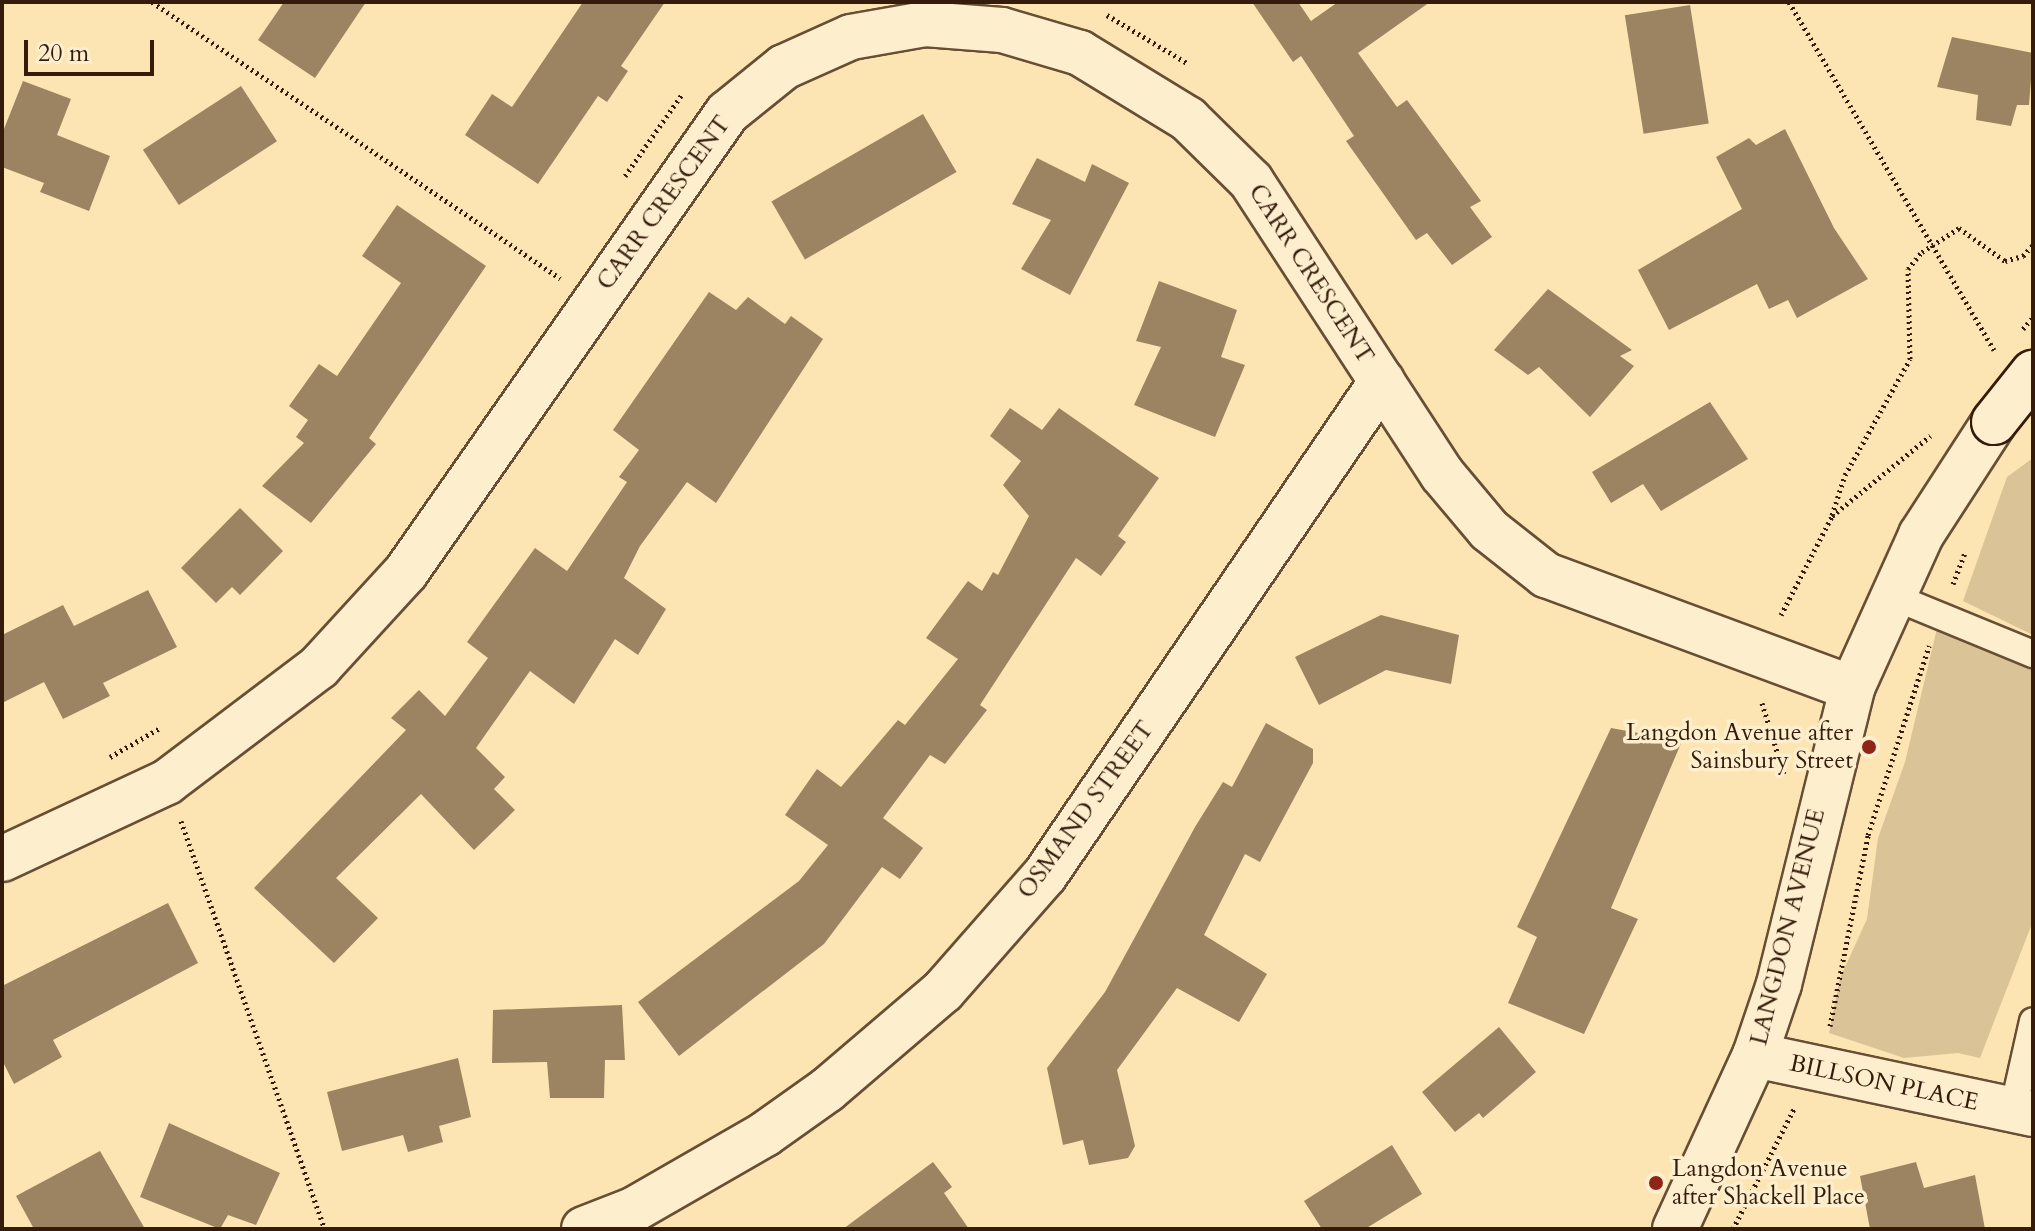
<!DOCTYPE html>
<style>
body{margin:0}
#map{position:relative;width:2035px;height:1231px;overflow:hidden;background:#fce5b2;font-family:Cardo,serif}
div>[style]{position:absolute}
.green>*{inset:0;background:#dac396}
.building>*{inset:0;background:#9c8462;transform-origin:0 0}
.path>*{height:5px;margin-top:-2.5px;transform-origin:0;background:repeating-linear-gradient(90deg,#351b0b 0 2px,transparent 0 6px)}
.roads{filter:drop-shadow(2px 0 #674e35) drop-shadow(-2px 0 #674e35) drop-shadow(0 2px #674e35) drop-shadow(0 -2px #674e35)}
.lane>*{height:26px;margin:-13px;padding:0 13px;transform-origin:13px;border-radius:13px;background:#fdeecd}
.street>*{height:44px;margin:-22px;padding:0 22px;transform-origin:22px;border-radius:22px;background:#fdeecd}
.secondary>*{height:44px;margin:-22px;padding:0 22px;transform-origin:22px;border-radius:22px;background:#fdeecd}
.bridges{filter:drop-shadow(2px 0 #351b0b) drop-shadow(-2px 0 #351b0b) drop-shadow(0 2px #351b0b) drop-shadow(0 -2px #351b0b)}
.secondary-bridge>*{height:44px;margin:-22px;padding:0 22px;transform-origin:22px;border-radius:22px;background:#fdeecd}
.dots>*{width:22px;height:22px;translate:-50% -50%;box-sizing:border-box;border:4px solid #fdeecd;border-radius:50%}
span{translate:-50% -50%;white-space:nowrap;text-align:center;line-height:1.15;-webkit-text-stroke:7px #fdeecd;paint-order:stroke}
.street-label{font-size:24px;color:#351b0b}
.poi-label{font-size:24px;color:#351b0b}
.right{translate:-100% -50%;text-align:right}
.left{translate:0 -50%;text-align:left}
.frame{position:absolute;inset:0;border:4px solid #351b0b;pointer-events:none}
.scale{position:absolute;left:24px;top:40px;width:130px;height:36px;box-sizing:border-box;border:4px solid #351b0b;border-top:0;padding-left:10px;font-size:24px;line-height:28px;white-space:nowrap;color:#351b0b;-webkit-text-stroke:6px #fdeecd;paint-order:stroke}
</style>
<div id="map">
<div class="green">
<i style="clip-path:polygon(2033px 458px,2033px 635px,1963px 601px,2007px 477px)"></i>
<i style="clip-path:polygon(1940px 616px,2033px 654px,2033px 921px,1980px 1058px,1958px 1053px,1904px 1058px,1829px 1033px,1840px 978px,1867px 919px,1878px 838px,1905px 762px)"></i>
</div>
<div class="building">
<i style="clip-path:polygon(284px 2px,366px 2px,315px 78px,258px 40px)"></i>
<i style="clip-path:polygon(583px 2px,665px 2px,621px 66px,628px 71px,607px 102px,598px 96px,538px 184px,465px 135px,492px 94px,512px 107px)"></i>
<i style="clip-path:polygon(1252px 2px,1298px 2px,1311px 21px,1338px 2px,1430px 2px,1358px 53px,1397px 107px,1407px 100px,1481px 201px,1470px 207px,1492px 237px,1452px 265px,1427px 233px,1416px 240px,1346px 141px,1354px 136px,1301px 56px,1293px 62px)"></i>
<i style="left:1690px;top:5px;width:120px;height:66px;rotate:81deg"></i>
<i style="clip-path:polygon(1952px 37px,2033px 53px,2029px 105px,2017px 105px,2011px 126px,1976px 120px,1978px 95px,1937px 87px)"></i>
<i style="clip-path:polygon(23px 81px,71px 99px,57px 135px,110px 156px,89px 211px,40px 192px,44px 183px,2px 167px,2px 134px)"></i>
<i style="left:241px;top:86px;width:66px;height:117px;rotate:57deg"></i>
<i style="left:923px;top:114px;width:67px;height:175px;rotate:60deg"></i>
<i style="clip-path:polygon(1785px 129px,1834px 228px,1868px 279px,1797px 318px,1788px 300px,1769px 309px,1757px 284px,1669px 330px,1638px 270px,1742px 209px,1716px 157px,1749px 138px,1756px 145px)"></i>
<i style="clip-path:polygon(1037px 158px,1085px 182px,1092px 164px,1129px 183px,1070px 295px,1021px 269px,1051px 220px,1012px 204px)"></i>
<i style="clip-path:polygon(397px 205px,486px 266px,369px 438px,376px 444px,311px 523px,262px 486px,304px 443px,296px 437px,308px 420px,289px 406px,319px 364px,337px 376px,401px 283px,362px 256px)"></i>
<i style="clip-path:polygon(1159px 281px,1237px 310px,1221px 357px,1245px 365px,1215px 437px,1134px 405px,1161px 347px,1136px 341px)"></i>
<i style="clip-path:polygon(1548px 289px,1632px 350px,1620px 356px,1634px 366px,1590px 417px,1539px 367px,1528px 375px,1494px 350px)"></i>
<i style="clip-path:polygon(709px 292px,736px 310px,748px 297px,785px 324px,791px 316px,823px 339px,716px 503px,687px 482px,640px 546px,624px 578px,666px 609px,638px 655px,615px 639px,574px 704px,530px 671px,476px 748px,505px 777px,494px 789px,515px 810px,474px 850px,421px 794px,336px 878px,378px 918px,334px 963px,254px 888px,406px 730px,391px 718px,419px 690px,445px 716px,488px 658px,467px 642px,535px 548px,567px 571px,627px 482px,619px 477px,639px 450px,613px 430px)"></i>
<i style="clip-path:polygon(1710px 402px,1748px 459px,1661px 511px,1643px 484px,1611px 503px,1592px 472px)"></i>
<i style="clip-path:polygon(1010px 408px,1042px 430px,1059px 408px,1159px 478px,1118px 536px,1126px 542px,1101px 576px,1076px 558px,980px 705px,987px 710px,945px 764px,930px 755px,883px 818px,923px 848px,900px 879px,882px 867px,824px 944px,679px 1056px,638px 1002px,799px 881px,828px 845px,785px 815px,817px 769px,841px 787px,898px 720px,905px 725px,958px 659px,926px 638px,968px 581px,982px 591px,993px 572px,998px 575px,1029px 516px,1003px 485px,1021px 461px,990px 436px)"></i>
<i style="clip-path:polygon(240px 508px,283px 551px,240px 595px,232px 587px,216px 603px,181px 568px)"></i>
<i style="clip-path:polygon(148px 590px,177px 647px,103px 683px,110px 696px,63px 719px,44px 682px,2px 703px,2px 635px,63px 605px,74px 626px)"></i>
<i style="clip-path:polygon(1381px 615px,1459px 635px,1451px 684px,1386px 670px,1319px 705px,1295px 657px)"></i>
<i style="clip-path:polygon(1266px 723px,1313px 749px,1313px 763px,1260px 862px,1245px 854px,1204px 935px,1267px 974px,1239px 1022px,1177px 988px,1117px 1070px,1135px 1146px,1128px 1158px,1089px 1165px,1083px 1140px,1063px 1145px,1047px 1068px,1105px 992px,1195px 827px,1223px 782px,1232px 787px)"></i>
<i style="clip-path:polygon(1611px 728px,1682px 741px,1611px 908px,1638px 919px,1584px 1034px,1508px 1003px,1537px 937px,1517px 927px)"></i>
<i style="clip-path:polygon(168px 903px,198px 963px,53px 1040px,62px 1057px,14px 1084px,2px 1060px,2px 986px)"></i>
<i style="clip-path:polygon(622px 1005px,625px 1060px,605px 1060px,604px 1098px,550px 1098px,547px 1062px,492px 1063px,493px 1010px)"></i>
<i style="clip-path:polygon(1499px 1027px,1536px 1072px,1483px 1118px,1479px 1113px,1455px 1132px,1422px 1092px)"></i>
<i style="clip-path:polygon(458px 1058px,471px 1117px,439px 1126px,443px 1142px,408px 1152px,403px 1135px,342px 1151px,327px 1092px)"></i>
<i style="clip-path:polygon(169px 1123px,280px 1173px,256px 1225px,228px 1215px,220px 1229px,140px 1197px)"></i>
<i style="clip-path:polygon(1392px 1145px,1422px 1194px,1365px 1229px,1322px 1229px,1304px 1201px)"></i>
<i style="clip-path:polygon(100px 1151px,145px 1229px,34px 1229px,16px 1196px)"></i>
<i style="clip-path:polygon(933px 1162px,952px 1187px,944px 1193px,969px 1229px,843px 1229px)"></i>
<i style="clip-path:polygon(1916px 1162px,1924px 1188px,1975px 1175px,1985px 1229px,1870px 1229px,1860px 1176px)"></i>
</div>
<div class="path">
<i style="left:152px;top:2px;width:493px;rotate:34.1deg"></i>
<i style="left:1789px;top:2px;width:404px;rotate:59.5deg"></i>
<i style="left:1107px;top:15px;width:93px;rotate:31deg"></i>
<i style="left:625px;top:176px;width:101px;rotate:-55.1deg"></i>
<i style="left:2023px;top:329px;width:16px;rotate:-50deg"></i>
<i style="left:1832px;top:515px;width:42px;rotate:-72deg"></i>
<i style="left:1845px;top:475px;width:133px;rotate:-60.7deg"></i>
<i style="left:1910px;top:359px;width:90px;rotate:-91.3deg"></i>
<i style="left:1908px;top:269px;width:22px;rotate:-51deg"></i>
<i style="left:1922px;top:252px;width:44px;rotate:-33deg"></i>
<i style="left:1959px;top:228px;width:57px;rotate:35.7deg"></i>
<i style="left:2005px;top:261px;width:19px;rotate:-16deg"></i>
<i style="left:2023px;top:256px;width:15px;rotate:-48deg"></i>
<i style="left:1953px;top:584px;width:33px;rotate:-69deg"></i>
<i style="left:1781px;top:615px;width:111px;rotate:-62.7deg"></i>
<i style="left:1832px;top:516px;width:127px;rotate:-39.2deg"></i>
<i style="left:1762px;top:703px;width:74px;rotate:72.8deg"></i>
<i style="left:110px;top:757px;width:58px;rotate:-30.1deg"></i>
<i style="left:181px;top:821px;width:433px;rotate:70.6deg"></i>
<i style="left:1830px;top:1026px;width:195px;rotate:-78.7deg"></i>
<i style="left:1868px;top:835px;width:199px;rotate:-72.1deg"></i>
<i style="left:1733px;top:1229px;width:135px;rotate:-63.1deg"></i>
</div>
<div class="roads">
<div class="lane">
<i style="left:1889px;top:595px;width:156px;rotate:22.3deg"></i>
<i style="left:2013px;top:1110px;width:91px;rotate:-77.3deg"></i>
</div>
<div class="street">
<i style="left:2px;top:859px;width:182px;rotate:-25deg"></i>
<i style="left:167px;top:782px;width:191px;rotate:-37.1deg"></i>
<i style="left:319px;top:667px;width:129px;rotate:-47.5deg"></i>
<i style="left:406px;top:572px;width:560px;rotate:-55.03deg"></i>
<i style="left:727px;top:113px;width:73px;rotate:-38.9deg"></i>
<i style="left:784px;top:67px;width:73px;rotate:-24.1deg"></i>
<i style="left:851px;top:37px;width:75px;rotate:-10deg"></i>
<i style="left:925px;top:24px;width:77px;rotate:4.5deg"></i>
<i style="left:1002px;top:30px;width:81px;rotate:16.4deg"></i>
<i style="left:1080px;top:53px;width:127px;rotate:31.4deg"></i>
<i style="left:1188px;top:119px;width:88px;rotate:44.5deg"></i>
<i style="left:1251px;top:181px;width:350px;rotate:56.9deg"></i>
<i style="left:1442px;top:474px;width:73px;rotate:50deg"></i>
<i style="left:1489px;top:530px;width:73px;rotate:38.3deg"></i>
<i style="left:1546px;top:575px;width:326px;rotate:20.3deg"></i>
<i style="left:1755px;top:1055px;width:284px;rotate:12deg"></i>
<i style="left:584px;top:1229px;width:53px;rotate:-21.2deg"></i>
<i style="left:633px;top:1210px;width:152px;rotate:-29.9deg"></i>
<i style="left:765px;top:1134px;width:76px;rotate:-35.4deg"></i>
<i style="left:827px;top:1090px;width:153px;rotate:-40.5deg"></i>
<i style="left:943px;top:991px;width:154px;rotate:-48.7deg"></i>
<i style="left:1045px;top:875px;width:598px;rotate:-55.7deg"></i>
</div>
<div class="secondary">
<i style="left:1675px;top:1229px;width:192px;rotate:-65.3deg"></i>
<i style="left:1755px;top:1055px;width:75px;rotate:-71.3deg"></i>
<i style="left:1779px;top:984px;width:305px;rotate:-76.1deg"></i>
<i style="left:1852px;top:688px;width:168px;rotate:-65.7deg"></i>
<i style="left:1921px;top:535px;width:135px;rotate:-57.1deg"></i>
</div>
</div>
<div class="bridges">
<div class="secondary-bridge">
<i style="left:1994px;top:422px;width:63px;rotate:-51.5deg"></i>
</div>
</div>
<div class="dots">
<i style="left:1869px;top:747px;background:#8f2418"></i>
<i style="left:1656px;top:1183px;background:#8f2418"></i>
</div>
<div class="street-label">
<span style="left:664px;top:203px;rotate:-54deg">CARR CRESCENT</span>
<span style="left:1311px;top:274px;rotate:57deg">CARR CRESCENT</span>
<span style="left:1086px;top:810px;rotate:-54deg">OSMAND STREET</span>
<span style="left:1788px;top:927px;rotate:-76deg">LANGDON AVENUE</span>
<span style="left:1884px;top:1083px;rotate:12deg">BILLSON PLACE</span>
</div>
<div class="poi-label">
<span class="right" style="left:1853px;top:747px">Langdon Avenue after<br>Sainsbury Street</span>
<span class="left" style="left:1672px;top:1183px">Langdon Avenue<br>after Shackell Place</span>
</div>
<div class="frame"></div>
<div class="scale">20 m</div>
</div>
